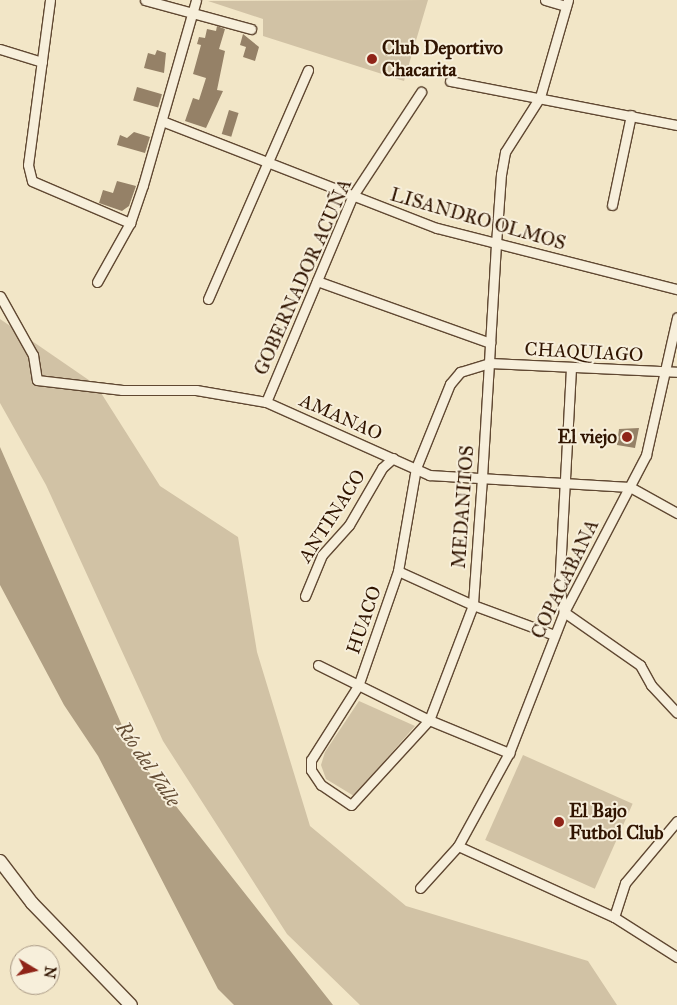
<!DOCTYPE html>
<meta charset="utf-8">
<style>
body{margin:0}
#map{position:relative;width:677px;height:1005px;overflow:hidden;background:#f2e6c7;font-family:"IM FELL Great Primer",serif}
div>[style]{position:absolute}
.green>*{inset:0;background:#d1c2a5;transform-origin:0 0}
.water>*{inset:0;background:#b09f83}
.building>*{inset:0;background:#958167;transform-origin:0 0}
.roads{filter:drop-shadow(1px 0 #604832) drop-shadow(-1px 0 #604832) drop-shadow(0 1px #604832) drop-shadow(0 -1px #604832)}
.minor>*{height:9px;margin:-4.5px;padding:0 4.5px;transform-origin:4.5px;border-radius:4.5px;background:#f7efdb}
.secondary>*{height:12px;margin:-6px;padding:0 6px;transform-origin:6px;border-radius:6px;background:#f7efdb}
.dots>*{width:14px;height:14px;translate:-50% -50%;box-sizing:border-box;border:2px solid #f7efdb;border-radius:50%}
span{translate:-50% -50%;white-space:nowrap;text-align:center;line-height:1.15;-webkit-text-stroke:4px #f7efdb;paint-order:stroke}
.poi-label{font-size:19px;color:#301400;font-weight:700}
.left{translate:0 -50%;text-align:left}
.right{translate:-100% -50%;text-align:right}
.street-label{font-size:19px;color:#301400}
.water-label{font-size:20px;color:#634c34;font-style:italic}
.north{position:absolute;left:10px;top:945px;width:50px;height:50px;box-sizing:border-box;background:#f7efdb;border:1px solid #a79783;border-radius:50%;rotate:99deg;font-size:14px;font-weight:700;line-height:20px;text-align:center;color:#301400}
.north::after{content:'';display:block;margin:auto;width:18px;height:22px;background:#8f2418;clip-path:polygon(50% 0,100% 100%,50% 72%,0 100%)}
</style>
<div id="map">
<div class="green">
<i style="clip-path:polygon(428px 0,404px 81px,263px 36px,263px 19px,208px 1px)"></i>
<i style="clip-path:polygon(0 319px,96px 385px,160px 486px,238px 537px,257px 652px,310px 826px,406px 906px,588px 961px,617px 1005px,360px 1005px,287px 934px,163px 741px,46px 485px,0 403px)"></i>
<i style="clip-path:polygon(359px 701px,415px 726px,354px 796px,326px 779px,321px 765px,325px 752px)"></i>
<i style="left:523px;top:755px;width:120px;height:93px;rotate:24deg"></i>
</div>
<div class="water">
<i style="clip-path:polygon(0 447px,134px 753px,333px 1005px,234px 1005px,218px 989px,98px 756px,64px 705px,0 585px)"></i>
</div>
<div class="building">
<i style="clip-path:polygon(217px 26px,225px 29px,219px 49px,225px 51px,217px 90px,223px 91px,206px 128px,185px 121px,193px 98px,199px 100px,206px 78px,193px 74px,201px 45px,197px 44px,199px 37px,205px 38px,207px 29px,216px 31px)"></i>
<i style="clip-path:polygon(243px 34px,259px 47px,255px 61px,243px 57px,246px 47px,240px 45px)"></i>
<i style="clip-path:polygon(157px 50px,166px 53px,164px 73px,144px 68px,148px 53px,155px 55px)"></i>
<i style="left:137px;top:87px;width:26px;height:14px;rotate:16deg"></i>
<i style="left:229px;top:110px;width:10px;height:25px;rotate:17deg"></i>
<i style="clip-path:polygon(134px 132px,150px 137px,145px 153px,117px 145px,120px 135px,127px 138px)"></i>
<i style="clip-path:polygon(117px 181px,136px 186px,129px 206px,122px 211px,99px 203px,103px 190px,113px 193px)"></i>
<i style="clip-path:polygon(639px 428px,635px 448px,617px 445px,619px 429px)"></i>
</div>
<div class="roads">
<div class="minor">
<i style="left:50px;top:0;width:166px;rotate:97.6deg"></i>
<i style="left:28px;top:165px;width:16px;rotate:76deg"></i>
<i style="left:32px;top:181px;width:107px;rotate:23.2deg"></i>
<i style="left:145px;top:0;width:110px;rotate:15.3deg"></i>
<i style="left:545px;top:0;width:22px;rotate:16deg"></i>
<i style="left:568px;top:0;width:101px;rotate:106.1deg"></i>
<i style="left:540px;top:97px;width:65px;rotate:122.5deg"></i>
<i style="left:505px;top:152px;width:22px;rotate:100deg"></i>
<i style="left:501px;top:174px;width:70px;rotate:94.1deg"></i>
<i style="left:496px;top:244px;width:119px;rotate:93.4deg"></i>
<i style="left:489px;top:363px;width:115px;rotate:93.5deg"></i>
<i style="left:482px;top:478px;width:127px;rotate:94.1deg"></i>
<i style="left:473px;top:605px;width:123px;rotate:110.9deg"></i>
<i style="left:429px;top:720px;width:115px;rotate:132.5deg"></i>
<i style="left:351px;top:805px;width:36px;rotate:-146deg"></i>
<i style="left:321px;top:785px;width:18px;rotate:-124deg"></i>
<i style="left:311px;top:770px;width:10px;rotate:-90deg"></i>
<i style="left:311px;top:760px;width:88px;rotate:-57.6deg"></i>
<i style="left:358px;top:686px;width:122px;rotate:-70.8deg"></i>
<i style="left:398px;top:571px;width:105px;rotate:-80.1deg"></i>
<i style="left:416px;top:468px;width:91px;rotate:-68deg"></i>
<i style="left:450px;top:384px;width:16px;rotate:-50deg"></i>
<i style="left:460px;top:372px;width:30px;rotate:-17deg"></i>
<i style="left:489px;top:363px;width:188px;rotate:2.7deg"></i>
<i style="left:0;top:49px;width:44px;rotate:17.2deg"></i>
<i style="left:450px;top:81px;width:231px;rotate:11deg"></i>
<i style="left:162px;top:121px;width:295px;rotate:21.3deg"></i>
<i style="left:437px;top:228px;width:248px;rotate:14.3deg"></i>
<i style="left:612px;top:205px;width:92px;rotate:-78.1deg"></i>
<i style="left:317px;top:281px;width:184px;rotate:19.7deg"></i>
<i style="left:97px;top:282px;width:68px;rotate:-60.8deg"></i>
<i style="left:130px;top:223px;width:40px;rotate:-71.1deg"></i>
<i style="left:143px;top:185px;width:192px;rotate:-74deg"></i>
<i style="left:0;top:296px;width:68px;rotate:60.8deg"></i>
<i style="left:33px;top:355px;width:25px;rotate:81deg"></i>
<i style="left:37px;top:380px;width:86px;rotate:6.7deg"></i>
<i style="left:122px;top:390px;width:74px"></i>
<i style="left:196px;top:390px;width:71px;rotate:9.7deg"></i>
<i style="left:266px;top:402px;width:179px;rotate:24.1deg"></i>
<i style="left:429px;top:475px;width:201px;rotate:3.4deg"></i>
<i style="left:630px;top:487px;width:54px;rotate:29deg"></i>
<i style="left:208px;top:299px;width:250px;rotate:-66.4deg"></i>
<i style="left:571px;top:368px;width:219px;rotate:93.1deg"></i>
<i style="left:559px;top:587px;width:25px;rotate:79deg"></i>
<i style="left:564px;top:612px;width:93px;rotate:34.9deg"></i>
<i style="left:640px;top:665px;width:23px;rotate:61deg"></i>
<i style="left:651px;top:685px;width:38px;rotate:47deg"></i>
<i style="left:266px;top:402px;width:222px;rotate:-67.2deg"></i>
<i style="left:352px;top:197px;width:126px;rotate:-56.7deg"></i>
<i style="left:398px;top:571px;width:82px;rotate:24.4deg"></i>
<i style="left:473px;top:605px;width:86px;rotate:20.3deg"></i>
<i style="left:305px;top:596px;width:44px;rotate:-67.5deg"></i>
<i style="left:322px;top:555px;width:40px;rotate:-48deg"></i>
<i style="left:349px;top:525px;width:66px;rotate:-59.9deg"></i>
<i style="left:382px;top:468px;width:15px;rotate:-42deg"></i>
<i style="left:318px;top:665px;width:124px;rotate:26.4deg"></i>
<i style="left:429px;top:720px;width:87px;rotate:22.4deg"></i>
<i style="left:458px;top:846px;width:171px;rotate:24.5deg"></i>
<i style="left:614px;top:917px;width:75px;rotate:32.4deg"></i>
<i style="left:420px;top:888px;width:57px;rotate:-47.9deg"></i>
<i style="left:458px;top:846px;width:106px;rotate:-61.3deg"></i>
<i style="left:509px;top:753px;width:151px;rotate:-68.7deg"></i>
<i style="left:564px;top:612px;width:177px;rotate:-62.4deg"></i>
<i style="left:646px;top:455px;width:141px;rotate:-77.3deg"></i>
<i style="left:614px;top:917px;width:36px;rotate:-72deg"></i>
<i style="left:625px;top:883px;width:81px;rotate:-50deg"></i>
</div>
<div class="secondary">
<i style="left:0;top:861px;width:53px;rotate:52.7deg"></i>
<i style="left:32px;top:903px;width:142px;rotate:45.9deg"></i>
</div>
</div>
<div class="dots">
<i style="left:372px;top:59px;background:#8f2418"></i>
<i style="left:627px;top:437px;background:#8f2418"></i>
<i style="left:559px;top:822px;background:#8f2418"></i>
</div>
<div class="poi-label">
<span class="left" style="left:382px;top:59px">Club Deportivo<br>Chacarita</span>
<span class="right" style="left:617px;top:437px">El viejo</span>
<span class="left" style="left:569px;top:822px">El Bajo<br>Futbol Club</span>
</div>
<div class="street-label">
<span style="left:478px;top:219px;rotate:16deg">LISANDRO OLMOS</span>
<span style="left:303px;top:277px;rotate:-66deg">GOBERNADOR ACUÑA</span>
<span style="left:584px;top:352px;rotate:3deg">CHAQUIAGO</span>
<span style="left:341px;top:417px;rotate:24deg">AMANAO</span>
<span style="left:463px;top:507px;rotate:-86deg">MEDANITOS</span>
<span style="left:332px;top:516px;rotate:-57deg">ANTINACO</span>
<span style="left:565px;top:579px;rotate:-64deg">COPACABANA</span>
<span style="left:364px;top:620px;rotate:-71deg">HUACO</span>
</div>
<div class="water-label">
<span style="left:148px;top:764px;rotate:56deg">Río del Valle</span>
</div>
<div class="north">N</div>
</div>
